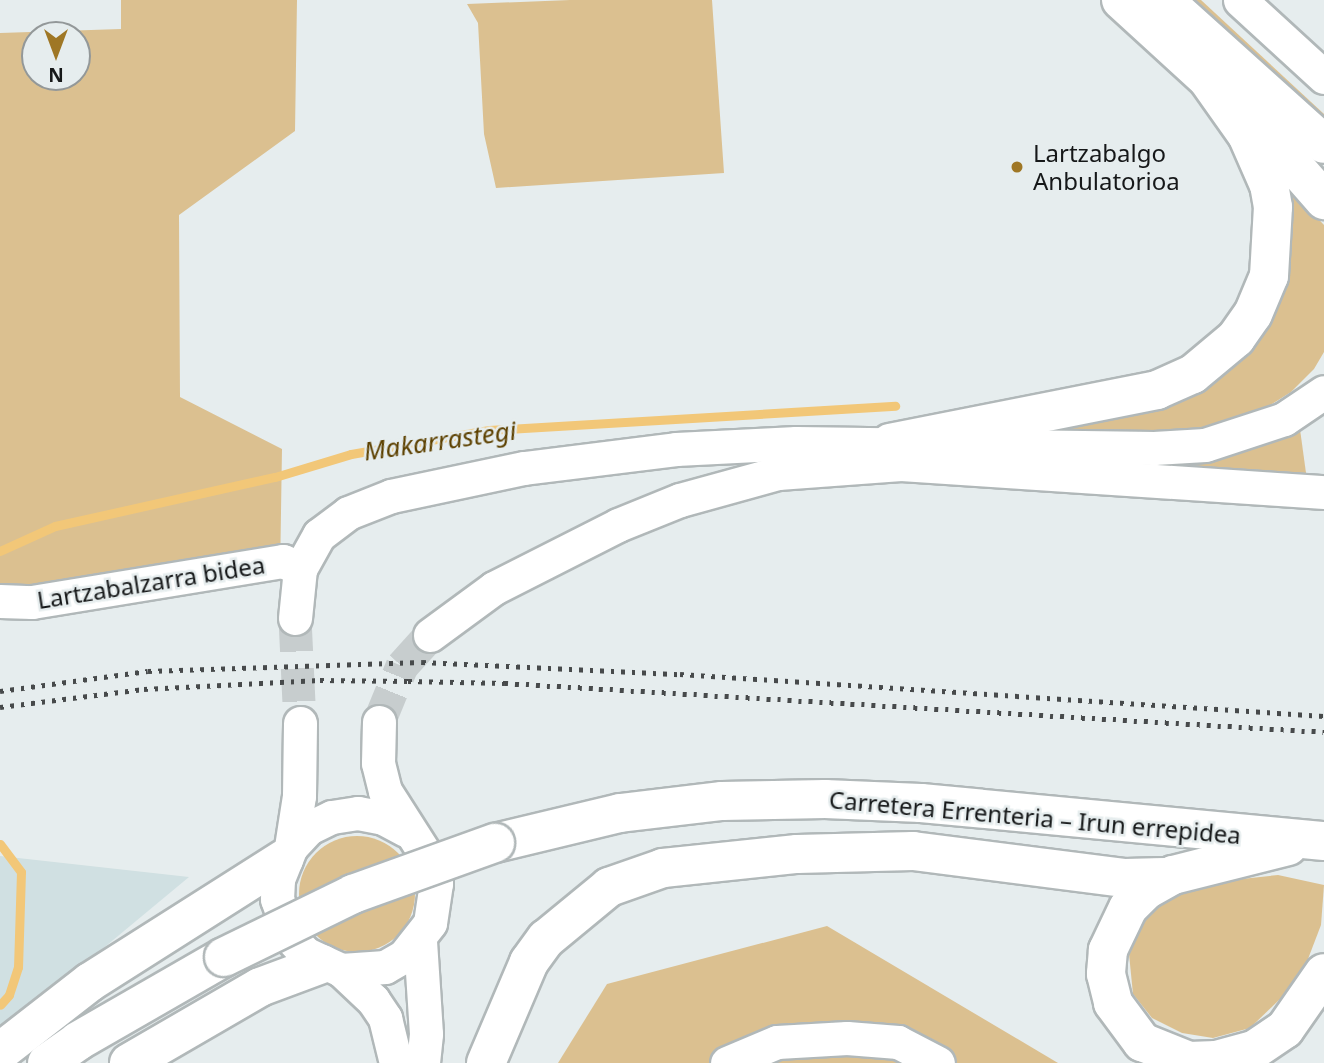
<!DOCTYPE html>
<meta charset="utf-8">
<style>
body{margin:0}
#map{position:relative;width:1324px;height:1063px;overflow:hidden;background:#e6edee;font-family:"Noto Sans",sans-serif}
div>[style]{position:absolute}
.built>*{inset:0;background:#d0e0e2}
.green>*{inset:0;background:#dbc090}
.round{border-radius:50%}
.stream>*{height:9px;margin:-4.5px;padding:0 4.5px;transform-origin:4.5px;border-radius:4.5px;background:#f2c778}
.minor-tunnel>*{height:33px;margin-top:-16.5px;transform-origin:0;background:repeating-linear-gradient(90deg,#c7cdce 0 33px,transparent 0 50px)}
.roads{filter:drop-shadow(2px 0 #b1b8b9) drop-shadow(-2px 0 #b1b8b9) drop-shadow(0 2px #b1b8b9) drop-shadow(0 -2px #b1b8b9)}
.minor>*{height:33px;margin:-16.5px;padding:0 16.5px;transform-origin:16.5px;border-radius:16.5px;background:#fff}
.secondary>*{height:38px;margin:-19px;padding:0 19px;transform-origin:19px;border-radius:19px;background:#fff}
.primary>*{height:38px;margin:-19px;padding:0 19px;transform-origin:19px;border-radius:19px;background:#fff}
.rail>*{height:5px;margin-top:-2.5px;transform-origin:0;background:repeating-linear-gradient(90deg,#474a4b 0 3.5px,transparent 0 10.5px)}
.bridges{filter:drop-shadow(2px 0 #b1b8b9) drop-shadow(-2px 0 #b1b8b9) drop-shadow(0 2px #b1b8b9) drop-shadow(0 -2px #b1b8b9)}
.primary-bridge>*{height:38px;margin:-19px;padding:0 19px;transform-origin:19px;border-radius:19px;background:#fff}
.dots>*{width:19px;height:19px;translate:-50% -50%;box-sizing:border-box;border:4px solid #e6edee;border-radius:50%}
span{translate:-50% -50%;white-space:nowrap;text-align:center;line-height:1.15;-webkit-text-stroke:5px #e6edee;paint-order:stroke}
.poi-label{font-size:24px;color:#161819}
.left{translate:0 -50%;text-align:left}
.street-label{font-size:24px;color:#161819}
.water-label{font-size:26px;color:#5d4100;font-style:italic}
.north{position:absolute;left:21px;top:21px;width:70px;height:70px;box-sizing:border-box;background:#e6edee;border:2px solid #939899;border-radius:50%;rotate:180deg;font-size:19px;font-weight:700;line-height:28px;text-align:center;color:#161819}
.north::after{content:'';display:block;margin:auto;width:24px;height:32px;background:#9f7725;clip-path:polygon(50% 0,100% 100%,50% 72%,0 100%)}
</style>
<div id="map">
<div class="built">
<i style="clip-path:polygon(0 856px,189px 877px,0 1034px)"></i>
</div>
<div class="green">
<i style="clip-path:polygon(evenodd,121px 0,297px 0,295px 131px,179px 215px,180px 397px,282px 449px,280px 576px,0 611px,0 33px,121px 29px,121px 0,35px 35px,77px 35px,77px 77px,35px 77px,35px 35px)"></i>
<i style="clip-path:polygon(570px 0,712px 0,724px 173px,496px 188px,484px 134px,478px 23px,467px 4px)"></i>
<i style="clip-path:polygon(1181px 0,1201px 0,1324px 114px,1324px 127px)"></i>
<i style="clip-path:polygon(1277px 175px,1324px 225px,1324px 352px,1314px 369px,1291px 392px,1259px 412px,1214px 428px,1165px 432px,1031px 432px,1237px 357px)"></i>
<i style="clip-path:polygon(1299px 422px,1306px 473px,1124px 461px)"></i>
<i class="round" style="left:299px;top:836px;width:116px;height:116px"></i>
<i style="clip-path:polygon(1278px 875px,1324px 885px,1321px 925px,1303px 972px,1281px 998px,1250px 1028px,1213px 1038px,1182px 1033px,1152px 1018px,1133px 994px,1129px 954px,1141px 923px,1168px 898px,1223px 881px)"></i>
<i style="clip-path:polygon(827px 926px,1058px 1063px,558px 1063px,607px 984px)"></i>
</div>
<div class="stream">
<i style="left:0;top:551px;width:60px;rotate:-24.4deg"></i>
<i style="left:55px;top:526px;width:225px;rotate:-12.6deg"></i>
<i style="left:275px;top:477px;width:79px;rotate:-16.8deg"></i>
<i style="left:351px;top:454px;width:140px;rotate:-9.9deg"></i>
<i style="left:489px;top:430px;width:407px;rotate:-3.4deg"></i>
<i style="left:0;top:844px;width:35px;rotate:53deg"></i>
<i style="left:21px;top:872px;width:95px;rotate:91.8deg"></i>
<i style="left:18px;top:967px;width:29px;rotate:108deg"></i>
<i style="left:9px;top:995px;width:13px;rotate:132deg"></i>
</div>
<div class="minor-tunnel">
<i style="left:295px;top:618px;width:105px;rotate:87.3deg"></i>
<i style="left:379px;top:722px;width:61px;rotate:-67.7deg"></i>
<i style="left:402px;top:666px;width:42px;rotate:-47.9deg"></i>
</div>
<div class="roads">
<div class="minor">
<i style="left:1240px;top:0;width:114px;rotate:42.5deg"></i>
<i style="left:0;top:601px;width:32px;rotate:2deg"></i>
<i style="left:32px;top:602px;width:254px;rotate:-9.3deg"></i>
<i style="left:283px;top:561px;width:19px;rotate:25deg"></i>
<i style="left:295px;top:618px;width:49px;rotate:-84.2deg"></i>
<i style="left:300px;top:569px;width:39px;rotate:-61deg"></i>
<i style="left:319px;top:535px;width:36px;rotate:-37deg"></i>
<i style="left:348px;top:513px;width:46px;rotate:-21.6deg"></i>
<i style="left:391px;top:496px;width:136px;rotate:-11.9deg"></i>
<i style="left:524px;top:468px;width:153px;rotate:-7.1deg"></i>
<i style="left:676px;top:449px;width:120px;rotate:-2.9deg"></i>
<i style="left:796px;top:443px;width:358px;rotate:0.8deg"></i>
<i style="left:1154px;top:448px;width:51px;rotate:-3.4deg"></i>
<i style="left:1205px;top:445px;width:83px;rotate:-18.2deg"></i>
<i style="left:1284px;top:419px;width:48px;rotate:-34deg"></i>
<i style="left:430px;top:635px;width:79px;rotate:-36.3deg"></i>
<i style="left:494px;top:588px;width:139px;rotate:-26.9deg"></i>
<i style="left:618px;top:525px;width:67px;rotate:-22deg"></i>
<i style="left:680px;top:500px;width:102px;rotate:-15.4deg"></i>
<i style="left:778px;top:473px;width:123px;rotate:-4.2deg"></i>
<i style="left:901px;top:464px;width:424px;rotate:3.8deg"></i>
<i style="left:379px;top:722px;width:41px;rotate:91.4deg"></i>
<i style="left:378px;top:763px;width:29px;rotate:76deg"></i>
<i style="left:385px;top:791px;width:85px;rotate:57.4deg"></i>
<i style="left:431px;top:863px;width:21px;rotate:76deg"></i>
<i style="left:436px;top:883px;width:40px;rotate:98.5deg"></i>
<i style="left:430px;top:923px;width:42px;rotate:128.2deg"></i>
<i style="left:404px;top:956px;width:22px;rotate:150deg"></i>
<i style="left:385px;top:967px;width:44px;rotate:176.1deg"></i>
<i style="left:341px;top:970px;width:40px;rotate:-155deg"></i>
<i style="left:305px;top:953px;width:21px;rotate:-133deg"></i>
<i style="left:291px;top:938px;width:41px;rotate:-109.7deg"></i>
<i style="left:277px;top:899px;width:20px;rotate:-87deg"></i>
<i style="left:278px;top:879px;width:35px;rotate:-68deg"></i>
<i style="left:291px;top:847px;width:26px;rotate:-47deg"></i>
<i style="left:309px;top:828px;width:25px;rotate:-26deg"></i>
<i style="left:332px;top:817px;width:26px;rotate:-9deg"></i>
<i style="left:358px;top:813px;width:25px;rotate:11deg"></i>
<i style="left:383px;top:818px;width:26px;rotate:28deg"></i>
<i style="left:291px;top:847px;width:52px;rotate:-81.1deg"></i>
<i style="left:299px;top:796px;width:73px;rotate:-89.2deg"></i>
<i style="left:420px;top:941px;width:93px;rotate:86.3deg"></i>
<i style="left:426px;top:1034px;width:29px;rotate:96deg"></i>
<i style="left:341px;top:970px;width:44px;rotate:43.2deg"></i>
<i style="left:373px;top:1000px;width:22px;rotate:56deg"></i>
<i style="left:385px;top:1018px;width:46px;rotate:76.3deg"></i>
<i style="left:727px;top:1063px;width:54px;rotate:-22.8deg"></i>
<i style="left:777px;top:1042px;width:70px;rotate:-3.3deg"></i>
<i style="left:847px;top:1038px;width:51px;rotate:4.5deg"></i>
<i style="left:898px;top:1042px;width:45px;rotate:27.7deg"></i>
</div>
<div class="secondary">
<i style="left:1121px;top:0;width:190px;rotate:42.4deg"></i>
<i style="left:1261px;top:128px;width:96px;rotate:48.8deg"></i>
<i style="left:1164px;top:0;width:215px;rotate:42deg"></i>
<i style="left:890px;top:443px;width:272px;rotate:-11.2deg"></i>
<i style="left:1157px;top:390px;width:39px;rotate:-24deg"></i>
<i style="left:1193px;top:374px;width:56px;rotate:-39.9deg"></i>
<i style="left:1236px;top:338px;width:29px;rotate:-55deg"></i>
<i style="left:1253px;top:314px;width:41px;rotate:-67.2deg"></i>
<i style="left:1269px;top:276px;width:69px;rotate:-86.7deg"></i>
<i style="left:1273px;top:207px;width:22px;rotate:-100deg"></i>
<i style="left:1269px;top:185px;width:55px;rotate:-113.7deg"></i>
<i style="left:1247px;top:135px;width:67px;rotate:-125.3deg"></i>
</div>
<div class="primary">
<i style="left:495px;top:843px;width:129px;rotate:-13.5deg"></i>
<i style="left:620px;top:813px;width:103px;rotate:-6.7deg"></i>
<i style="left:722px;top:801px;width:103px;rotate:-1.1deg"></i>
<i style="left:825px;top:799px;width:96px;rotate:2.4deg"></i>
<i style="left:921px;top:803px;width:405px;rotate:5.4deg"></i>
<i style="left:1288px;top:846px;width:119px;rotate:165.8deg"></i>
<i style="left:1173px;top:875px;width:31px;rotate:151deg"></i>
<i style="left:1146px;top:890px;width:25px;rotate:135deg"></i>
<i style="left:1128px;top:908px;width:47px;rotate:115.5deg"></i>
<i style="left:1108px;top:950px;width:24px;rotate:95deg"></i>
<i style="left:1106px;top:974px;width:30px;rotate:76deg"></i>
<i style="left:1113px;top:1003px;width:49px;rotate:53.4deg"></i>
<i style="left:1142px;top:1042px;width:51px;rotate:22deg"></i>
<i style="left:1189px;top:1061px;width:27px;rotate:-2deg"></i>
<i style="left:1216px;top:1060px;width:39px;rotate:-15deg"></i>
<i style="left:1254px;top:1050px;width:37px;rotate:-34deg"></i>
<i style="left:1285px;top:1029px;width:68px;rotate:-55.1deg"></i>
<i style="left:0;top:1052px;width:114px;rotate:-37.9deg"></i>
<i style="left:90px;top:982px;width:230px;rotate:-32.4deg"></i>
<i style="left:47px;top:1063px;width:38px;rotate:-35deg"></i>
<i style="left:78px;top:1041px;width:168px;rotate:-29.9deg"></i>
<i style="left:129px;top:1063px;width:151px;rotate:-30.1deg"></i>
<i style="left:260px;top:987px;width:66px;rotate:-20.4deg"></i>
<i style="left:486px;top:1063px;width:110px;rotate:-66.9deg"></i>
<i style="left:529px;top:962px;width:29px;rotate:-54deg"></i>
<i style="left:546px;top:939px;width:82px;rotate:-39.5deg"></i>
<i style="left:609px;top:887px;width:57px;rotate:-19.4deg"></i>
<i style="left:663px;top:868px;width:135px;rotate:-6deg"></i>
<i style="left:797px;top:854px;width:116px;rotate:-1.5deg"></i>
<i style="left:913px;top:851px;width:214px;rotate:7.3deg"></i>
<i style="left:1125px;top:878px;width:41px;rotate:-1.4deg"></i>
</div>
</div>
<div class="rail">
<i style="left:0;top:691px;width:149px;rotate:-7.7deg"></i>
<i style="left:148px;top:671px;width:274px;rotate:-1.9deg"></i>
<i style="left:422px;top:662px;width:258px;rotate:2.7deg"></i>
<i style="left:680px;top:674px;width:645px;rotate:3.73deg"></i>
<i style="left:0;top:707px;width:145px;rotate:-7.1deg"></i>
<i style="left:144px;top:689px;width:176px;rotate:-2.9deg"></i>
<i style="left:320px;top:680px;width:88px;rotate:0.7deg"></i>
<i style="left:408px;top:681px;width:97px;rotate:1.2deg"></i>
<i style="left:505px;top:683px;width:820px;rotate:3.42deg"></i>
</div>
<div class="bridges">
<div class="primary-bridge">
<i style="left:224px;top:957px;width:144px;rotate:-26deg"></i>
<i style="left:353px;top:894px;width:151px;rotate:-19.8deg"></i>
</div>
</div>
<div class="dots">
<i style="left:1017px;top:167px;background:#9f7725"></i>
</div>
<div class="poi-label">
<span class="left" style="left:1033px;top:167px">Lartzabalgo<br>Anbulatorioa</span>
</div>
<div class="street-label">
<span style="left:151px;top:582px;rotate:-9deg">Lartzabalzarra bidea</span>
<span style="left:1035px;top:817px;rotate:5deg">Carretera Errenteria – Irun errepidea</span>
</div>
<div class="water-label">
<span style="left:440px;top:441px;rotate:-8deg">Makarrastegi</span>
</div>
<div class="north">N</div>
</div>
